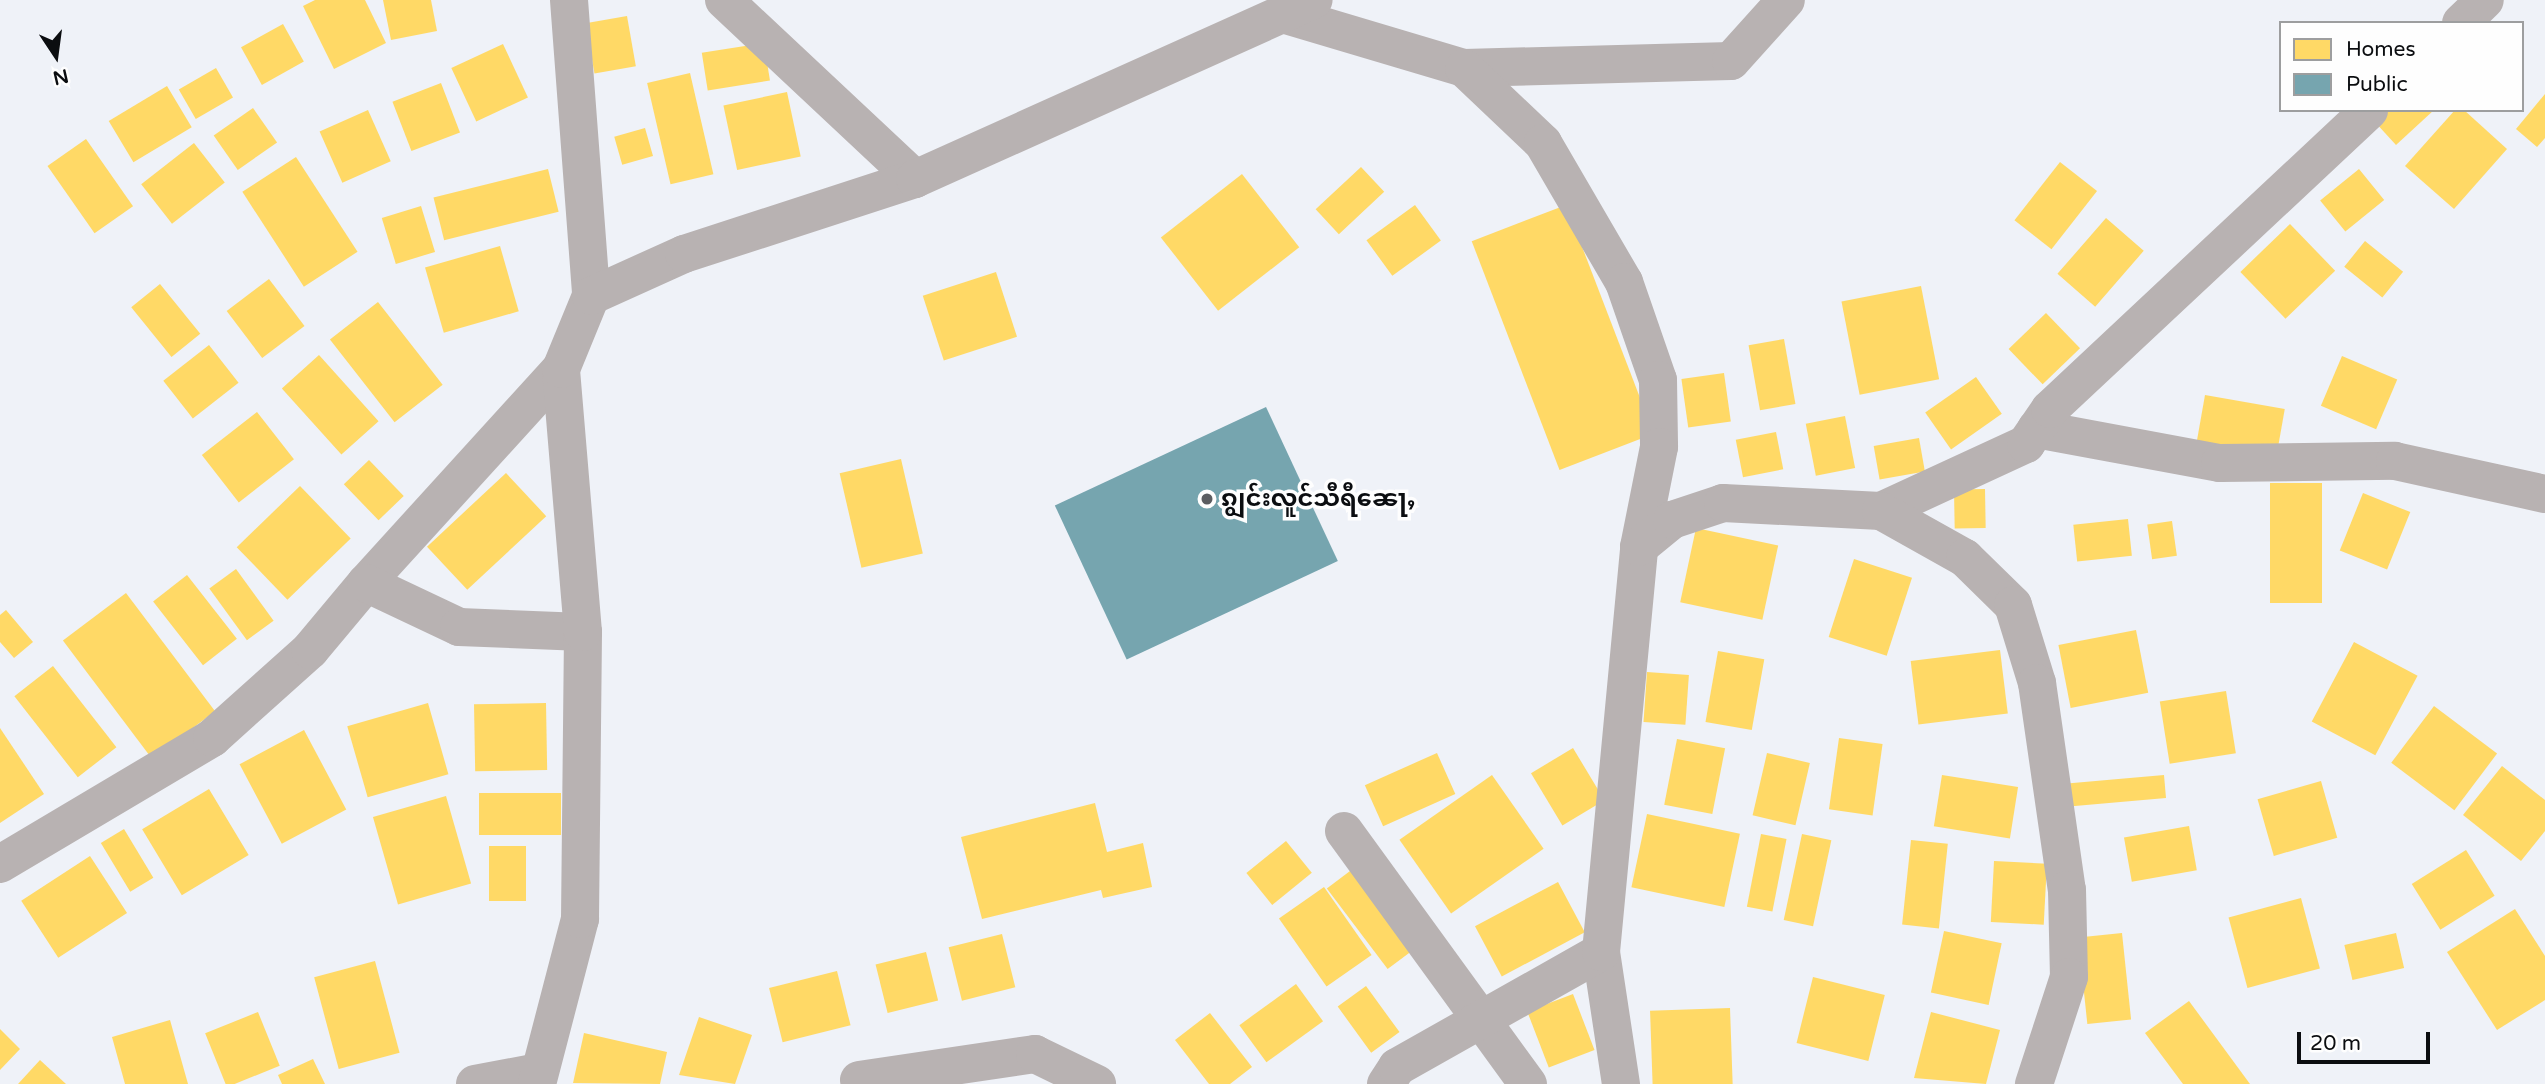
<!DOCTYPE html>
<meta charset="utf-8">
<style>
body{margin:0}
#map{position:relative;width:2545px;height:1084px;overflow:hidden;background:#eff2f8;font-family:"Varela Round","Noto Sans Myanmar",sans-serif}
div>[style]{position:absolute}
.homes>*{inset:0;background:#ffd966;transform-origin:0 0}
.public>*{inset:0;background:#76a5af;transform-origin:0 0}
.minor>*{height:38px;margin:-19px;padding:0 19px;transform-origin:19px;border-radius:19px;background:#b8b2b2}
.dots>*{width:19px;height:19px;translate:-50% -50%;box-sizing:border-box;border:4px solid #fefefe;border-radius:50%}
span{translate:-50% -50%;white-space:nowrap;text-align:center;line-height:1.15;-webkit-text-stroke:7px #fefefe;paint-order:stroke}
.poi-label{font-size:24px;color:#0b0d10;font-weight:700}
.left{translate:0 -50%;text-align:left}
.legend{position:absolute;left:2279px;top:21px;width:245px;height:91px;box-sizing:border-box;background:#fefefe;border:2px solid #9d9e9f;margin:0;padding:9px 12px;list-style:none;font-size:21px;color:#0b0d10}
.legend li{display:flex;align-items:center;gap:14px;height:35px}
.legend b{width:35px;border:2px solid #9d9e9f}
.north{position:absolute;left:21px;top:21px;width:70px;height:70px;-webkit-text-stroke:5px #fefefe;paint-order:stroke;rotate:167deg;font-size:19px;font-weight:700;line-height:28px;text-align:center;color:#0b0d10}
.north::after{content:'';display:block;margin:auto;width:24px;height:32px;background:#0b0d10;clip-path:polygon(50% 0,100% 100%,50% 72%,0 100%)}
.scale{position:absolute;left:2297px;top:1032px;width:133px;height:32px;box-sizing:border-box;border:4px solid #0b0d10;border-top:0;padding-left:9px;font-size:21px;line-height:24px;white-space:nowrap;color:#0b0d10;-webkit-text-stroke:5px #fefefe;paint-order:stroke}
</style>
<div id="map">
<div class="homes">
<i style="clip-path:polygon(315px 0,365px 0,386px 43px,334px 69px,303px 6px)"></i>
<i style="clip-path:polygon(383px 0,431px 0,437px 31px,391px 40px)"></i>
<i style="left:627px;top:16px;width:51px;height:42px;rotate:80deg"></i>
<i style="left:283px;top:24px;width:43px;height:48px;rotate:61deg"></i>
<i style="left:764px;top:43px;width:38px;height:63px;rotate:81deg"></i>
<i style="left:503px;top:44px;width:59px;height:57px;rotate:65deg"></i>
<i style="left:216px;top:68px;width:34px;height:43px;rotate:60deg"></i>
<i style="left:690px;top:73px;width:104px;height:44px;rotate:77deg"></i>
<i style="left:441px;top:83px;width:53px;height:52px;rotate:69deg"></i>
<i style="left:167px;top:86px;width:48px;height:68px;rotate:59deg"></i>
<i style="left:787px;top:92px;width:66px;height:65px;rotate:78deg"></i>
<i style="clip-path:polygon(2545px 94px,2545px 138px,2537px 147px,2516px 129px)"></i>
<i style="left:253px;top:108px;width:42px;height:48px;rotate:55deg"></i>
<i style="left:368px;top:110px;width:56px;height:53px;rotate:66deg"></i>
<i style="clip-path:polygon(2386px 110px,2434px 110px,2396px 145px,2374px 121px)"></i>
<i style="clip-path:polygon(2455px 110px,2464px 110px,2507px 149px,2454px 209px,2405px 166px)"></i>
<i style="left:645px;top:128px;width:29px;height:32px;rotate:74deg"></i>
<i style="left:86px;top:139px;width:82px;height:47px;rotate:55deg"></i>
<i style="left:194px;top:143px;width:50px;height:67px;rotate:52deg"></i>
<i style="left:296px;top:157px;width:113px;height:64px;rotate:57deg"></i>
<i style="left:2060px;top:162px;width:47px;height:74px;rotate:38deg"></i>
<i style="left:1361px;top:167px;width:34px;height:62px;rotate:47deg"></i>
<i style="left:548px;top:169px;width:44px;height:118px;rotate:76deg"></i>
<i style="left:2359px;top:169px;width:40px;height:50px;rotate:51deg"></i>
<i style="left:1242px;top:174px;width:93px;height:103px;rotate:52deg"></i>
<i style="left:1415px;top:205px;width:44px;height:60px;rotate:54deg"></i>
<i style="left:1566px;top:205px;width:245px;height:101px;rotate:69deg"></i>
<i style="left:421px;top:206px;width:48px;height:41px;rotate:73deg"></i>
<i style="left:2106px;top:218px;width:50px;height:74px;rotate:41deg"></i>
<i style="left:2290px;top:224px;width:65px;height:69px;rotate:46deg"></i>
<i style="left:2365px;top:241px;width:49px;height:33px;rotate:39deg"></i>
<i style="left:500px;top:246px;width:68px;height:78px;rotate:74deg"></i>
<i style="left:996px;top:272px;width:68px;height:77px;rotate:72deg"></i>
<i style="left:269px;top:279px;width:59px;height:53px;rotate:53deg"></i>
<i style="left:160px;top:284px;width:64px;height:37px;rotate:51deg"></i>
<i style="left:1921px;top:286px;width:95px;height:81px;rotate:79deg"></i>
<i style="left:378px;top:302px;width:105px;height:61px;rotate:52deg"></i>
<i style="left:2046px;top:313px;width:49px;height:52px;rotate:46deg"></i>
<i style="left:1784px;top:339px;width:66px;height:36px;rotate:80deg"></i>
<i style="left:209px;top:345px;width:48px;height:58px;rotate:52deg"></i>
<i style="left:319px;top:355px;width:89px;height:50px;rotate:48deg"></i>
<i style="left:2342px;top:356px;width:60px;height:54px;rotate:23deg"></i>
<i style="left:1724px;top:373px;width:49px;height:43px;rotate:82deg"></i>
<i style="left:1976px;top:377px;width:45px;height:62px;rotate:55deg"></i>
<i style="left:2205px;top:395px;width:81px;height:47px;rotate:10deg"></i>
<i style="left:257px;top:412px;width:60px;height:70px;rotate:52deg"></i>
<i style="left:1845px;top:416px;width:53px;height:40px;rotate:79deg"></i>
<i style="left:1776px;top:432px;width:38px;height:41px;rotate:79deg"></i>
<i style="left:1919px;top:438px;width:34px;height:46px;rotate:80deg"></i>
<i style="left:901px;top:459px;width:97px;height:63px;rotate:77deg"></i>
<i style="left:369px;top:460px;width:50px;height:35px;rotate:46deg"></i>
<i style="left:506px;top:473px;width:59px;height:108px;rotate:47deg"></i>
<i style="left:2270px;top:483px;width:52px;height:120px"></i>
<i style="left:300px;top:486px;width:73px;height:88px;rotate:46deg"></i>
<i style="left:1985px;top:489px;width:39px;height:31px;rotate:89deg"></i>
<i style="left:2363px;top:493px;width:51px;height:62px;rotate:22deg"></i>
<i style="left:2128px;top:519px;width:37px;height:55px;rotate:84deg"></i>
<i style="left:2172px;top:521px;width:35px;height:25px;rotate:82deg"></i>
<i style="left:1696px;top:528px;width:84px;height:76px;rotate:12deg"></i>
<i style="left:1854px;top:559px;width:61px;height:82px;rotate:18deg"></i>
<i style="left:236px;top:569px;width:64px;height:33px;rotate:54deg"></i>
<i style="left:187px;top:575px;width:81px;height:43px;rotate:52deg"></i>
<i style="left:126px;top:593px;width:148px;height:79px;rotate:53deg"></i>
<i style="clip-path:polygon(6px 610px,33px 642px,14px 658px,0 642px,0 615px)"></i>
<i style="left:2136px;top:630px;width:64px;height:79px;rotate:79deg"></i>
<i style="left:2354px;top:642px;width:72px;height:90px;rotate:28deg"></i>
<i style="left:2000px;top:650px;width:64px;height:90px;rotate:83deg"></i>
<i style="left:1718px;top:651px;width:47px;height:72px;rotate:10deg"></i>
<i style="left:53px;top:666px;width:103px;height:49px;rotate:52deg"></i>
<i style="left:1647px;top:672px;width:42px;height:50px;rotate:4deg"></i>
<i style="left:2226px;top:691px;width:63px;height:67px;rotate:81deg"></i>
<i style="left:428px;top:703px;width:74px;height:84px;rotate:74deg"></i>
<i style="left:546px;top:703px;width:67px;height:72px;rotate:89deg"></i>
<i style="left:2434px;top:706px;width:79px;height:71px;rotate:37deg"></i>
<i style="clip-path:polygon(0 728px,44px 794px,0 823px)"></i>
<i style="left:304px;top:730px;width:90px;height:73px;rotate:62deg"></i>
<i style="left:1839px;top:738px;width:44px;height:72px;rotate:8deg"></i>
<i style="left:1677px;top:739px;width:49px;height:67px;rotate:11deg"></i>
<i style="left:1573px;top:748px;width:61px;height:49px;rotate:59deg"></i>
<i style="left:1437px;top:753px;width:45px;height:79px;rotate:66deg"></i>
<i style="left:1767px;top:753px;width:44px;height:64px;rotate:13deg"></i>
<i style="clip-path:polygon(2502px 766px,2545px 800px,2545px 831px,2521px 861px,2463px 815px)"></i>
<i style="left:1492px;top:775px;width:90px;height:113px;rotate:55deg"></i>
<i style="left:1942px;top:775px;width:77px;height:52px;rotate:9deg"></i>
<i style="left:2164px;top:775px;width:23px;height:103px;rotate:85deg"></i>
<i style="left:2321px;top:781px;width:59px;height:66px;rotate:74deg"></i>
<i style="left:209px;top:789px;width:77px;height:78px;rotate:59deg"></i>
<i style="left:561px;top:793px;width:42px;height:82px;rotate:90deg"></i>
<i style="left:446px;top:796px;width:91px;height:76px;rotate:74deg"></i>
<i style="clip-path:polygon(1095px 803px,1107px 852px,1143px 843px,1152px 887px,1103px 898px,1101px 890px,982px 919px,961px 837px)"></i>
<i style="left:1647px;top:814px;width:95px;height:75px;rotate:12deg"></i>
<i style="left:2189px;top:826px;width:45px;height:66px;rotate:80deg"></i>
<i style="left:124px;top:829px;width:57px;height:27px;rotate:59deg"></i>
<i style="left:1761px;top:834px;width:26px;height:74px;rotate:11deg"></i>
<i style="left:1802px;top:834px;width:30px;height:88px;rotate:12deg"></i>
<i style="left:1911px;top:840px;width:37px;height:85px;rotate:6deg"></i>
<i style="left:1286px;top:841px;width:41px;height:51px;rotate:51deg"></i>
<i style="left:489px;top:846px;width:37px;height:55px"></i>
<i style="left:2466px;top:850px;width:54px;height:64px;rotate:58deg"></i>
<i style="left:90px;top:856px;width:68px;height:82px;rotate:57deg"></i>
<i style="left:1994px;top:861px;width:53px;height:61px;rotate:3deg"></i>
<i style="left:1354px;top:868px;width:101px;height:34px;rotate:53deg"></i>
<i style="left:1558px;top:882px;width:57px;height:94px;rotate:62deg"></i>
<i style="left:1324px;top:887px;width:83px;height:55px;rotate:55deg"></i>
<i style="left:2301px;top:898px;width:73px;height:75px;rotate:75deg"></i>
<i style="clip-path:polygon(2515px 909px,2545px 956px,2545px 1000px,2497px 1030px,2447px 952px)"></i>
<i style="left:1944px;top:931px;width:59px;height:63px;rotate:12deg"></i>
<i style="left:2122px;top:933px;width:87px;height:44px;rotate:84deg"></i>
<i style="left:2396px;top:933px;width:36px;height:53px;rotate:77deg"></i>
<i style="left:1002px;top:934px;width:55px;height:55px;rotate:76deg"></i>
<i style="left:926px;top:952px;width:50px;height:52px;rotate:76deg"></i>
<i style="left:375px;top:961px;width:95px;height:63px;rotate:75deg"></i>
<i style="left:837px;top:971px;width:56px;height:70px;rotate:76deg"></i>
<i style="left:1813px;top:977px;width:74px;height:68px;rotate:14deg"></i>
<i style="left:1296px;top:984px;width:46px;height:70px;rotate:54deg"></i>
<i style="left:1366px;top:986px;width:57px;height:35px;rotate:54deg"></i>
<i style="left:1573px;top:994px;width:60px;height:49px;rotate:69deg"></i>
<i style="clip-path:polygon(2189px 1001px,2250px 1084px,2183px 1084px,2145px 1033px)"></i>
<i style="left:1730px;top:1008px;width:76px;height:80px;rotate:88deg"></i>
<i style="left:258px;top:1012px;width:58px;height:57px;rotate:68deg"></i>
<i style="clip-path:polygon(1931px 1012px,2000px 1030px,1986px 1084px,1914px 1078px)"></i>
<i style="clip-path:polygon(1210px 1013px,1252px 1067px,1230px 1084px,1209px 1084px,1175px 1040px)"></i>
<i style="clip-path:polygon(699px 1017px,752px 1035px,735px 1084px,679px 1075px)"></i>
<i style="clip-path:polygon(170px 1020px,188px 1084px,125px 1084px,112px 1037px)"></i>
<i style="clip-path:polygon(0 1029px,20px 1049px,0 1070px)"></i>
<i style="clip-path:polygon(584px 1033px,667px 1052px,660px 1084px,573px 1083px)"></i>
<i style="clip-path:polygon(313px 1059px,325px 1084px,282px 1084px,278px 1075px)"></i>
<i style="clip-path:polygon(40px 1060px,66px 1084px,18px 1084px)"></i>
</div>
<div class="public">
<i style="left:1266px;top:407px;width:170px;height:233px;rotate:65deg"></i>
</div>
<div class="minor">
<i style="left:569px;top:0;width:297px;rotate:85.7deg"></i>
<i style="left:724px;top:0;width:262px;rotate:43.1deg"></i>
<i style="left:1286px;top:15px;width:186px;rotate:16.6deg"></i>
<i style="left:1464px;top:68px;width:267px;rotate:-1.5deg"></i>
<i style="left:1731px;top:61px;width:82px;rotate:-48deg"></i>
<i style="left:2461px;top:23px;width:33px;rotate:-44deg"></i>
<i style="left:1464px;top:68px;width:109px;rotate:43.5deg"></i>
<i style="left:1543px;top:143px;width:161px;rotate:59.8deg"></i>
<i style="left:1624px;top:282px;width:104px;rotate:70.9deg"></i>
<i style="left:1658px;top:380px;width:67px;rotate:89.1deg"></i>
<i style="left:1659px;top:447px;width:102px;rotate:101.3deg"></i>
<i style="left:2036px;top:429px;width:187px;rotate:10.5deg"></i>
<i style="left:2220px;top:463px;width:175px;rotate:-0.7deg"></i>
<i style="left:2395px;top:461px;width:154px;rotate:12.4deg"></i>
<i style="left:1881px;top:511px;width:160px;rotate:-24.8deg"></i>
<i style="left:2026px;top:444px;width:42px;rotate:-55.6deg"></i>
<i style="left:2050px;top:409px;width:437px;rotate:-43.1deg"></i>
<i style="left:366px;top:583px;width:290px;rotate:-47.7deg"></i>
<i style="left:1344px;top:831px;width:313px;rotate:54deg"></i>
<i style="left:0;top:864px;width:247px;rotate:-30.7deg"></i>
<i style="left:212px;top:738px;width:132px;rotate:-41.9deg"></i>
<i style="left:310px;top:650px;width:87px;rotate:-50.1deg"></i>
<i style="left:366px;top:583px;width:103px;rotate:25.3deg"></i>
<i style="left:459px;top:627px;width:124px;rotate:2.3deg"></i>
<i style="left:1601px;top:952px;width:134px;rotate:81.4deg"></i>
<i style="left:859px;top:1080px;width:178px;rotate:-8.4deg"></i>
<i style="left:1035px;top:1054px;width:69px;rotate:25.8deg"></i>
<i style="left:475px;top:1084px;width:65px;rotate:-10.6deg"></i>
<i style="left:537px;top:1084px;width:171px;rotate:-75.4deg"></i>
<i style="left:580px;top:919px;width:287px;rotate:-89.4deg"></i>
<i style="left:583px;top:632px;width:264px;rotate:-94.8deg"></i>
<i style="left:561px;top:369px;width:79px;rotate:-67.7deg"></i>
<i style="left:591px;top:296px;width:102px;rotate:-24.3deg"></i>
<i style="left:684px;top:254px;width:243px;rotate:-18deg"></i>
<i style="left:915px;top:179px;width:437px;rotate:-24.2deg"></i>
<i style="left:1386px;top:1084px;width:20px;rotate:-57deg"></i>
<i style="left:1397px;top:1067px;width:234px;rotate:-29.4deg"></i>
<i style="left:1601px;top:952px;width:407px;rotate:-84.6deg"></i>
<i style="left:1639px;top:547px;width:43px;rotate:-39.3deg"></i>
<i style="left:1672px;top:520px;width:54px;rotate:-18.4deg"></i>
<i style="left:1723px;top:503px;width:158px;rotate:2.9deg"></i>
<i style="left:1881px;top:511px;width:96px;rotate:29.2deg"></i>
<i style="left:1965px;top:558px;width:67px;rotate:44.4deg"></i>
<i style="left:2013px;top:605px;width:82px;rotate:72.9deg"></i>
<i style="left:2037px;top:683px;width:209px;rotate:81.8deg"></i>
<i style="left:2067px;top:890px;width:87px;rotate:88.7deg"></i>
<i style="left:2069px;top:977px;width:113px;rotate:108.1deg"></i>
</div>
<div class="dots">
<i style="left:1207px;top:499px;background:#5b5d61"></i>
</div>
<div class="poi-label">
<span class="left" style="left:1221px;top:499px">ၵျွင်းလူင်သီရီၼေႃႇ</span>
</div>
<ul class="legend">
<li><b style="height:19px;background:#ffd966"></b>Homes</li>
<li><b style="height:19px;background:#76a5af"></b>Public</li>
</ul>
<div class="north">N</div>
<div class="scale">20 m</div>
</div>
